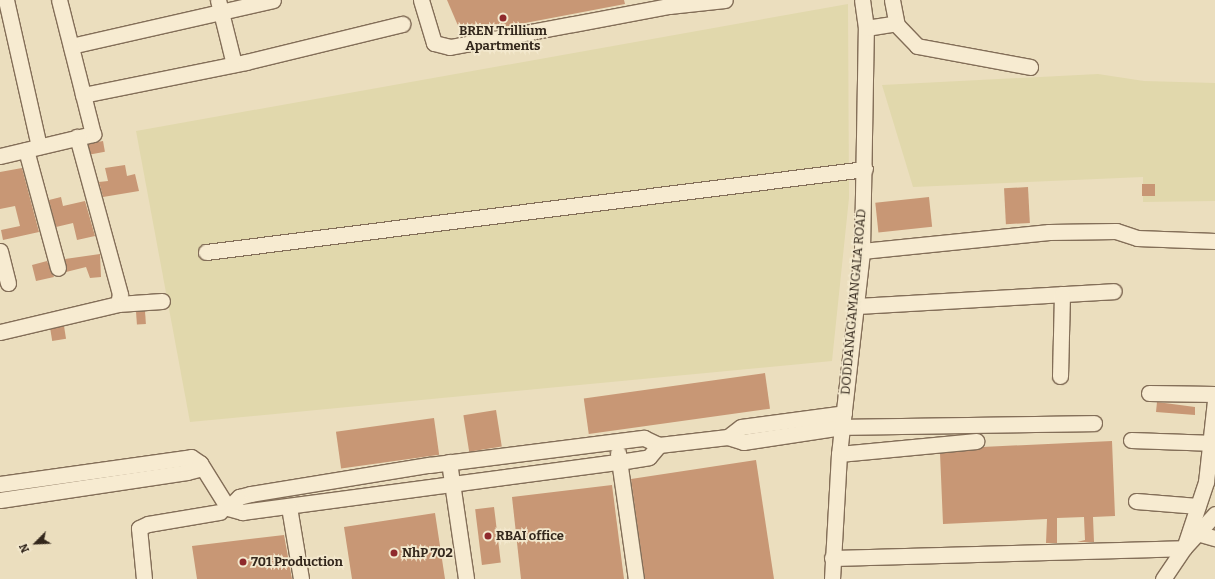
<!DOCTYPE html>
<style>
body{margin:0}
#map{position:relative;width:1215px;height:579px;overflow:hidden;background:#ebdebe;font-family:Bitter,serif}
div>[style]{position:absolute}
.farmland>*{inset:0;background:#e1d8ac}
.building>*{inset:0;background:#c89775;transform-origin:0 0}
.roads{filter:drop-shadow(1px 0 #836e58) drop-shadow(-1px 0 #836e58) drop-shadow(0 1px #836e58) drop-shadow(0 -1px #836e58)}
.minor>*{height:15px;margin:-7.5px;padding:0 7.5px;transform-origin:7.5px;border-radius:7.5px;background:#f7ebd1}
.dots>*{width:11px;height:11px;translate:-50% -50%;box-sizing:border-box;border:2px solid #f3e8cd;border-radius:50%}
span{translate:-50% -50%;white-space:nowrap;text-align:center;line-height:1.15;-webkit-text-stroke:3.5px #f3e8cd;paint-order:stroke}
.poi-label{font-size:13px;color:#33271c;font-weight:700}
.left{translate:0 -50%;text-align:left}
.street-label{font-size:13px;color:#33271c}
.north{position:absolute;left:16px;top:523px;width:40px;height:40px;-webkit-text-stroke:3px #f3e8cd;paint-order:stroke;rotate:246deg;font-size:11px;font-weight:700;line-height:16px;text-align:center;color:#33271c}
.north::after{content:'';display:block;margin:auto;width:14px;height:18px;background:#33271c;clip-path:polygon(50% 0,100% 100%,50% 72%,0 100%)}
</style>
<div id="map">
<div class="farmland">
<i style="clip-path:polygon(848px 4px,849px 198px,832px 361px,190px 422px,136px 131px)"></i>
<i style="clip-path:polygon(1098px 74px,1144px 81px,1215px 83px,1215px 201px,1143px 202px,1143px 177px,913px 187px,882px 85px)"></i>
</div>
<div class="building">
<i style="clip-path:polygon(447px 0,624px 0,625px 4px,462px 35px)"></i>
<i style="left:103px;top:141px;width:11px;height:15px;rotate:80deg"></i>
<i style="clip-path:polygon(125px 165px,127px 176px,135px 174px,139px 191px,103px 197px,99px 182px,108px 181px,105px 168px)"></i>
<i style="clip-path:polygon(22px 168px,39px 232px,3px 240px,1px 230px,20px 226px,15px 206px,0 209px,0 172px)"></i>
<i style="left:1142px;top:184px;width:13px;height:12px"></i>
<i style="left:1028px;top:187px;width:36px;height:24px;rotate:87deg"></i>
<i style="clip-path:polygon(61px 197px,63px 206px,85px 201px,95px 236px,77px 240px,73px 223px,56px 227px,49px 200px)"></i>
<i style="left:929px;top:197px;width:30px;height:54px;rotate:84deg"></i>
<i style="clip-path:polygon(100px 254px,101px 277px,90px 278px,86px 267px,66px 272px,65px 259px)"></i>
<i style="clip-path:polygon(47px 261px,54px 277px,36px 281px,32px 265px)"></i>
<i style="left:145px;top:311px;width:13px;height:9px;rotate:86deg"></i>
<i style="left:64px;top:326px;width:13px;height:14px;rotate:81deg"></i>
<i style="left:765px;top:373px;width:36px;height:183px;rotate:82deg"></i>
<i style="clip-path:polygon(1157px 402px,1195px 407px,1195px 415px,1156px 412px)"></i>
<i style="left:496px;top:410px;width:37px;height:33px;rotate:81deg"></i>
<i style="left:434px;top:418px;width:37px;height:99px;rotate:82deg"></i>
<i style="clip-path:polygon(1112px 441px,1115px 516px,1093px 517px,1094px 542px,1077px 542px,1085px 540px,1084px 517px,1057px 518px,1057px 543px,1046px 543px,1047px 519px,943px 524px,940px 453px,982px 447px)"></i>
<i style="clip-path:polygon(756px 460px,774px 579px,645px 579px,631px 479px)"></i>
<i style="clip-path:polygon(612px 485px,624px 579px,521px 579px,512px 497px)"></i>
<i style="left:494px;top:507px;width:56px;height:19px;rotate:83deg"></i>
<i style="clip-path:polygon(435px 513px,445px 579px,352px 579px,344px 527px)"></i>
<i style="clip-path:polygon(284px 535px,292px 579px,197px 579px,192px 546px)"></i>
</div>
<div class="roads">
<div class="minor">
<i style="left:6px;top:0;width:150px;rotate:77.3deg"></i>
<i style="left:218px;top:0;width:66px;rotate:76deg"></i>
<i style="left:421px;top:0;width:45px;rotate:73.2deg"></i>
<i style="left:434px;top:43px;width:16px;rotate:14deg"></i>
<i style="left:450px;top:47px;width:223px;rotate:-10.6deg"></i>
<i style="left:669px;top:6px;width:56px;rotate:-6.1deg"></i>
<i style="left:892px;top:0;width:25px;rotate:79deg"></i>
<i style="left:897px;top:25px;width:29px;rotate:46deg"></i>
<i style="left:917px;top:46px;width:115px;rotate:10.5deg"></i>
<i style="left:866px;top:28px;width:30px;rotate:-9deg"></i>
<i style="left:71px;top:46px;width:207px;rotate:-12.8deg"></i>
<i style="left:83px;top:95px;width:166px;rotate:-11.4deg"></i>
<i style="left:246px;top:62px;width:161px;rotate:-13.7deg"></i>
<i style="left:26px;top:150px;width:122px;rotate:74.8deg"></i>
<i style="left:0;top:156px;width:96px;rotate:-13.3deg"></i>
<i style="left:93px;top:134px;width:138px;rotate:-104.2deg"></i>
<i style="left:0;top:251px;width:33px;rotate:76deg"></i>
<i style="left:862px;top:251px;width:188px;rotate:-5.8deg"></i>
<i style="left:1049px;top:232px;width:67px;rotate:-0.9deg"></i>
<i style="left:1116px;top:231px;width:22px;rotate:18deg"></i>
<i style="left:1137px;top:238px;width:78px;rotate:2.2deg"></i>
<i style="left:206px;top:252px;width:664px;rotate:-7.18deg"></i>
<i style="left:118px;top:304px;width:44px;rotate:-3.9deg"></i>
<i style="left:856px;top:306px;width:258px;rotate:-3.3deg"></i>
<i style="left:0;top:332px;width:121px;rotate:-13.3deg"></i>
<i style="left:118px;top:304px;width:10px;rotate:-79deg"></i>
<i style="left:120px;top:294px;width:163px;rotate:-105.3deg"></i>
<i style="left:1060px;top:376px;width:82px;rotate:-88.6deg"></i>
<i style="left:1149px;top:393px;width:66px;rotate:0.9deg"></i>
<i style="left:728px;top:437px;width:16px;rotate:-38deg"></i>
<i style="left:741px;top:427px;width:104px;rotate:-7.7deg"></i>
<i style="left:1131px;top:440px;width:84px;rotate:2deg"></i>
<i style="left:618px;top:453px;width:127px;rotate:81.9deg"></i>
<i style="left:839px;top:454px;width:138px;rotate:-5.4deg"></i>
<i style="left:449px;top:462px;width:118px;rotate:81.7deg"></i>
<i style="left:0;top:484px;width:193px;rotate:-8deg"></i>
<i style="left:191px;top:457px;width:11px;rotate:34deg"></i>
<i style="left:200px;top:463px;width:53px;rotate:58.1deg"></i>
<i style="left:228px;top:508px;width:15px;rotate:16deg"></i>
<i style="left:242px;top:512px;width:380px;rotate:-7.6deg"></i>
<i style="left:619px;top:462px;width:30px;rotate:-9deg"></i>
<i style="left:649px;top:457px;width:16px;rotate:-50deg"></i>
<i style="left:0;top:500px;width:189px;rotate:-8.5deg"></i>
<i style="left:187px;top:472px;width:11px;rotate:-15deg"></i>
<i style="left:198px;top:469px;width:6px;rotate:-72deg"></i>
<i style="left:1136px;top:501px;width:62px;rotate:4.6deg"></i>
<i style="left:289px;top:507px;width:73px;rotate:80.5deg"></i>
<i style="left:228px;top:508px;width:16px;rotate:-45deg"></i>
<i style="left:239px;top:497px;width:12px;rotate:-14deg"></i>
<i style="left:251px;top:494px;width:180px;rotate:-9.3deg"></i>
<i style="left:429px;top:465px;width:217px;rotate:-7.2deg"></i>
<i style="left:644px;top:438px;width:17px;rotate:25deg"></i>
<i style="left:659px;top:445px;width:69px;rotate:-6.6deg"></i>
<i style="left:728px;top:437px;width:16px;rotate:18deg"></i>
<i style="left:743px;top:442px;width:100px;rotate:-8.6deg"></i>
<i style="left:842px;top:427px;width:252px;rotate:-0.9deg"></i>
<i style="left:1197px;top:533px;width:19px;rotate:16deg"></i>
<i style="left:832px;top:558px;width:352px;rotate:-1.6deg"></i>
<i style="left:1184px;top:548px;width:70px;rotate:-71.6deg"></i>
<i style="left:1206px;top:482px;width:81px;rotate:-83.7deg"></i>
<i style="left:144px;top:579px;width:51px;rotate:-95.6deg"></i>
<i style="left:139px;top:528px;width:10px;rotate:-24deg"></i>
<i style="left:148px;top:524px;width:73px;rotate:-9.5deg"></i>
<i style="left:832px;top:579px;width:125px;rotate:-86.8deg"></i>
<i style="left:839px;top:454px;width:204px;rotate:-83.5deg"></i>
<i style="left:862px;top:251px;width:223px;rotate:-89deg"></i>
<i style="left:866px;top:28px;width:28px;rotate:-98deg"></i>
<i style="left:1163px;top:579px;width:37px;rotate:-56deg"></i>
<i style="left:1184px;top:548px;width:46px;rotate:-47.6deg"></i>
</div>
</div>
<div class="dots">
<i style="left:503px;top:18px;background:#8f2a2c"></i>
<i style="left:488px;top:536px;background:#8f2a2c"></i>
<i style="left:394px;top:553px;background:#8f2a2c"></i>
<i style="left:243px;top:562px;background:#8f2a2c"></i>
</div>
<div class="poi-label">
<span style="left:503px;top:39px">BREN Trillium<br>Apartments</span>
<span class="left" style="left:496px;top:536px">RBAI office</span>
<span class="left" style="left:402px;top:553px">NhP 702</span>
<span class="left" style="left:251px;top:562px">701 Production</span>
</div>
<div class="street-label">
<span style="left:854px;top:302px;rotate:-85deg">DODDANAGAMANGALA ROAD</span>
</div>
<div class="north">N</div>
</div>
